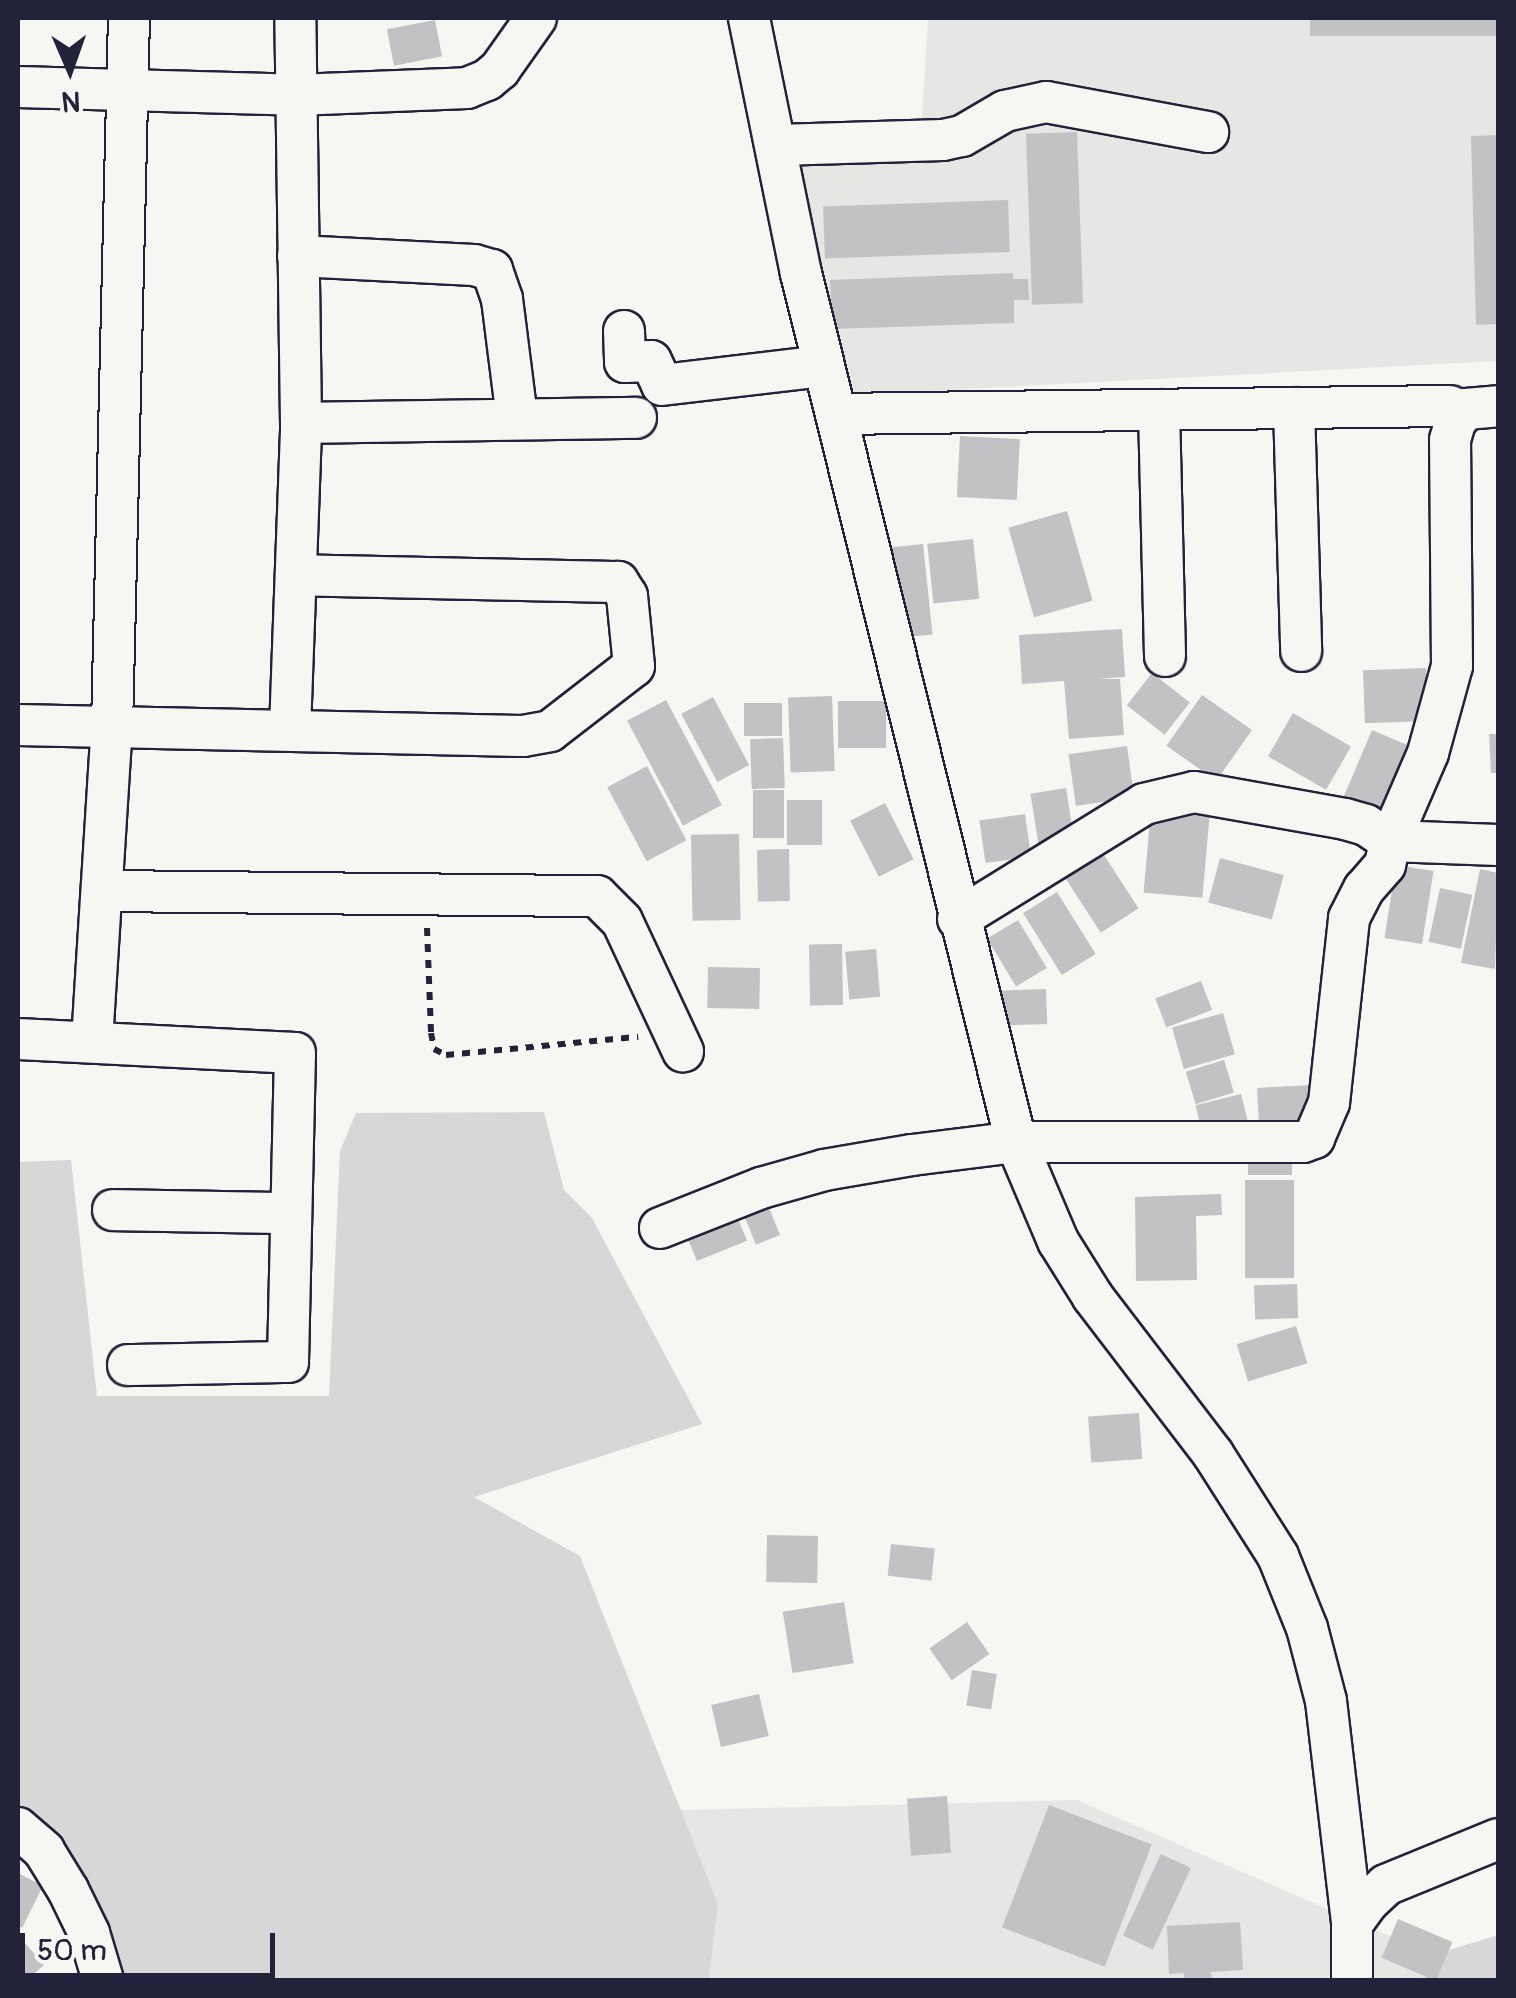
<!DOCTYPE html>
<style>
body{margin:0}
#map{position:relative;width:1516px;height:1998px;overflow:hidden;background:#f6f6f2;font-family:Pangolin,sans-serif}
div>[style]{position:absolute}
.built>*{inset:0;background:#e6e6e4}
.green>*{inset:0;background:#d7d7d7}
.building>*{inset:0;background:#c2c2c4;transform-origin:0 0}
.path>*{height:6px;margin-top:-3px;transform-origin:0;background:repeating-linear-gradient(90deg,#22223b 0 8px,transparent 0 16px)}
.roads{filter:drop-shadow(2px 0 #22223b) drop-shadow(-2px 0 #22223b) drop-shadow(0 2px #22223b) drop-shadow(0 -2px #22223b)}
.street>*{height:40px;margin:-20px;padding:0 20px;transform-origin:20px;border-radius:20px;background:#f6f6f2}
span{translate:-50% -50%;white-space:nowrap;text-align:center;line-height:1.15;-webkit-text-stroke:10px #f6f6f2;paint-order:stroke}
.frame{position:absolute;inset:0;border:20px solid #22223b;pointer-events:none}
.north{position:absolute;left:20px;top:20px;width:100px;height:100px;-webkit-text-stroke:8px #f6f6f2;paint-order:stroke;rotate:178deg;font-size:28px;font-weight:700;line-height:40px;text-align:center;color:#22223b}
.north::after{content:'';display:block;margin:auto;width:35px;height:45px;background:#22223b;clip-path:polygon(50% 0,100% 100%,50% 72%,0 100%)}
.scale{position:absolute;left:20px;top:1933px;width:255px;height:45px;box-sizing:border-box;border:5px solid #22223b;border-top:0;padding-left:12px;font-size:30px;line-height:35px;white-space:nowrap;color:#22223b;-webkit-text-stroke:8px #f6f6f2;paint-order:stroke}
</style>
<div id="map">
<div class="built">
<i style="clip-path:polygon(928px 18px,1498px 18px,1498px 361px,833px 396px,787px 160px,920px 149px)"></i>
<i style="clip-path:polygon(1077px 1800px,1433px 1955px,1423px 1980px,709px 1980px,718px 1904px,680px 1810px)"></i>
</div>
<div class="green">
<i style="clip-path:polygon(544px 1112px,564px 1190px,592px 1218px,702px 1424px,474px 1497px,580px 1556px,718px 1904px,709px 1980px,89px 1980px,18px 1817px,18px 1162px,71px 1160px,97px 1396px,329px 1396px,340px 1151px,356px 1113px)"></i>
<i style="clip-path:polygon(1498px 1935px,1498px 1980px,1423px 1980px,1433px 1955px)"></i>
</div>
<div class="building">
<i style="left:1310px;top:18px;width:188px;height:18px"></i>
<i style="left:435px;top:20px;width:37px;height:49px;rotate:79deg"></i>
<i style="left:1077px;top:132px;width:171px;height:51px;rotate:88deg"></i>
<i style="clip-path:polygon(1498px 135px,1498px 324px,1476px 325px,1471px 136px)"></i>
<i style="left:1008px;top:200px;width:52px;height:185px;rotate:88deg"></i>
<i style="clip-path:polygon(1013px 273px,1013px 279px,1028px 279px,1029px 300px,1014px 300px,1014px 323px,832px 329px,830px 280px)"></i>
<i style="left:960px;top:436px;width:60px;height:61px;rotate:3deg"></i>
<i style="left:1067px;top:511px;width:93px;height:61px;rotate:74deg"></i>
<i style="left:973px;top:539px;width:60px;height:46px;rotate:84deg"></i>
<i style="left:923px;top:544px;width:91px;height:34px;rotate:84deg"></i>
<i style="clip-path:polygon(1122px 629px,1125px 677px,1098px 679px,1120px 679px,1124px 735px,1069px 739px,1064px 681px,1022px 684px,1019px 635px)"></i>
<i style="left:1426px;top:668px;width:53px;height:63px;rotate:88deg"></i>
<i style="left:1152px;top:673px;width:48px;height:41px;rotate:38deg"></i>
<i style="left:1202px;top:695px;width:61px;height:62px;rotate:35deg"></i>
<i style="left:832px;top:696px;width:75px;height:44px;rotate:88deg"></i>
<i style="left:713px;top:697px;width:77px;height:36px;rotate:62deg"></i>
<i style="left:666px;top:700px;width:119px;height:44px;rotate:62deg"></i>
<i style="left:886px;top:701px;width:47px;height:48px;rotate:90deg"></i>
<i style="left:744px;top:703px;width:38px;height:33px"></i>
<i style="left:1293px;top:713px;width:67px;height:50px;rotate:30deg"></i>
<i style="left:1372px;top:730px;width:49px;height:79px;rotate:23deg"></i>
<i style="clip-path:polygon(1489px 734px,1498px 734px,1498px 773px,1491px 773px)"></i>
<i style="left:783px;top:738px;width:50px;height:33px;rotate:88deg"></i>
<i style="left:1127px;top:746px;width:52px;height:59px;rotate:82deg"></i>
<i style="left:647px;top:766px;width:84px;height:45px;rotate:62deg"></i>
<i style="left:1066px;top:788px;width:50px;height:36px;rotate:81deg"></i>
<i style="left:784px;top:790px;width:48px;height:31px;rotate:90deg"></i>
<i style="left:787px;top:800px;width:35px;height:45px"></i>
<i style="left:885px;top:803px;width:63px;height:39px;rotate:63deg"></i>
<i style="left:1151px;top:808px;width:59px;height:85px;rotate:5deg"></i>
<i style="left:1025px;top:814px;width:43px;height:46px;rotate:82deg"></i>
<i style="left:739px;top:834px;width:86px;height:48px;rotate:89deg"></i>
<i style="left:789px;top:849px;width:52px;height:32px;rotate:89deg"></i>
<i style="left:1102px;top:852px;width:67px;height:45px;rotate:57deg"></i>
<i style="left:1220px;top:858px;width:66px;height:46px;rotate:15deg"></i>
<i style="left:1396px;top:865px;width:38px;height:74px;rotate:9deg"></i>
<i style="clip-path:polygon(1480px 869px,1498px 873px,1495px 969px,1461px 963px)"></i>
<i style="left:1440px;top:888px;width:33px;height:55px;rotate:12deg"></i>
<i style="left:1057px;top:892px;width:73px;height:40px;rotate:58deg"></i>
<i style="left:1018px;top:920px;width:56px;height:36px;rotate:59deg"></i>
<i style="left:842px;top:944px;width:61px;height:33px;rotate:89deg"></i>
<i style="left:876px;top:949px;width:48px;height:31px;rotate:85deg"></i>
<i style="left:708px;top:967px;width:52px;height:41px;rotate:1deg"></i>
<i style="left:1201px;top:981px;width:31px;height:49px;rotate:69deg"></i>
<i style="left:1046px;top:989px;width:35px;height:55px;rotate:88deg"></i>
<i style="left:1223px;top:1013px;width:43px;height:53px;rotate:74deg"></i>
<i style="left:1224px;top:1060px;width:34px;height:40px;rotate:73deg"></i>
<i style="left:1312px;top:1085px;width:39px;height:55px;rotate:87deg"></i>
<i style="left:1241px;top:1094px;width:33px;height:47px;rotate:76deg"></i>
<i style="left:1248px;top:1159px;width:44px;height:16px"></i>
<i style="left:1245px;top:1180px;width:49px;height:98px"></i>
<i style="clip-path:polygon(1221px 1194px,1222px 1215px,1196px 1216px,1197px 1280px,1136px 1281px,1135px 1197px)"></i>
<i style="left:765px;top:1198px;width:40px;height:26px;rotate:68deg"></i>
<i style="left:735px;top:1211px;width:32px;height:54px;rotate:68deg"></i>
<i style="left:1297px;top:1284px;width:34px;height:43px;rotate:88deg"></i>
<i style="left:1296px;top:1326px;width:39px;height:62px;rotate:73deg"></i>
<i style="left:1139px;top:1413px;width:46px;height:51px;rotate:86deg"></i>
<i style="left:767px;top:1535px;width:51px;height:47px;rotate:1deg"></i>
<i style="left:891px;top:1544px;width:44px;height:32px;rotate:6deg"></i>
<i style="left:844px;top:1602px;width:62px;height:62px;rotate:81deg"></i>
<i style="left:967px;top:1622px;width:39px;height:46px;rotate:55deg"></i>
<i style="left:972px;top:1670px;width:25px;height:36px;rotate:9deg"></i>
<i style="left:759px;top:1694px;width:43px;height:49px;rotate:77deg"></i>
<i style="left:947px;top:1796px;width:57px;height:40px;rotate:86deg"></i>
<i style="left:1049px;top:1805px;width:110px;height:131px;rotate:21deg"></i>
<i style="left:1161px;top:1854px;width:33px;height:90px;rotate:25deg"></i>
<i style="clip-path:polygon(18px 1873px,43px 1886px,22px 1928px,18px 1925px)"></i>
<i style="left:1398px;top:1919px;width:59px;height:42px;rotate:23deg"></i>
<i style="clip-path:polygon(1240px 1922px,1243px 1970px,1211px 1972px,1212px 1980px,1184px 1980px,1184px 1973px,1169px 1974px,1167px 1926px)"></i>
<i style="clip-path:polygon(24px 1942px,44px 1965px,27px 1980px,18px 1980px,18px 1948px)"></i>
</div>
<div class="path">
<i style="left:427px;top:928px;width:105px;rotate:87.8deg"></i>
<i style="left:431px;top:1033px;width:16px;rotate:79deg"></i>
<i style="left:434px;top:1049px;width:13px;rotate:27deg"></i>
<i style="left:446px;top:1055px;width:193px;rotate:-5.4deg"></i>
</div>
<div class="roads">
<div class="street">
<i style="left:749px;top:18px;width:260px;rotate:78.5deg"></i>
<i style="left:801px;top:273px;width:895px;rotate:76.1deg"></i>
<i style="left:1016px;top:1142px;width:108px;rotate:67deg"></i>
<i style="left:1058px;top:1241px;width:66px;rotate:58deg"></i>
<i style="left:1093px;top:1297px;width:198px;rotate:52.6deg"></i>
<i style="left:1213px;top:1454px;width:121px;rotate:57.5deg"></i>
<i style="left:1278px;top:1556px;width:78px;rotate:68.1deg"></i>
<i style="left:1307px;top:1628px;width:75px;rotate:75.4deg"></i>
<i style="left:1326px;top:1701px;width:225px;rotate:83.3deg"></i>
<i style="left:18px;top:87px;width:278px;rotate:1.6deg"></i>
<i style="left:296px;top:95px;width:171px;rotate:-2.3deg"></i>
<i style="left:467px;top:88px;width:22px;rotate:-22deg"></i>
<i style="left:487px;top:80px;width:17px;rotate:-40deg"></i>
<i style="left:500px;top:69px;width:62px;rotate:-54.8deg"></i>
<i style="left:778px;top:145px;width:165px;rotate:-1.7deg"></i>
<i style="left:943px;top:140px;width:19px;rotate:-12deg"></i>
<i style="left:962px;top:136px;width:50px;rotate:-30.2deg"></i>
<i style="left:1005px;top:111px;width:42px;rotate:-12.4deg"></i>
<i style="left:1046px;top:102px;width:165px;rotate:10.5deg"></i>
<i style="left:298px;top:256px;width:176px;rotate:2.9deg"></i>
<i style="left:474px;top:265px;width:19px;rotate:16deg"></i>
<i style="left:492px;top:270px;width:31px;rotate:71deg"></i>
<i style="left:502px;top:299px;width:120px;rotate:82.8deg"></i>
<i style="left:624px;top:331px;width:31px;rotate:88deg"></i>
<i style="left:625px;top:362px;width:26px;rotate:-2deg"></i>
<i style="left:651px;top:361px;width:26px;rotate:65deg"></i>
<i style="left:662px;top:385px;width:163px;rotate:-6.7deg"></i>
<i style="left:1294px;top:408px;width:243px;rotate:88.3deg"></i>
<i style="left:1159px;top:410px;width:246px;rotate:88.6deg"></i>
<i style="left:836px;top:414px;width:614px;rotate:-0.75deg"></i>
<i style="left:301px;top:423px;width:335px;rotate:-0.9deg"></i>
<i style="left:18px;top:725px;width:505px;rotate:1.25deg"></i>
<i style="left:523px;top:736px;width:27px;rotate:-10deg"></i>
<i style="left:550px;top:731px;width:106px;rotate:-37.7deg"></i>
<i style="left:634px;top:666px;width:70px;rotate:-95.7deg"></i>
<i style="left:627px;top:596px;width:17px;rotate:-123deg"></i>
<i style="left:618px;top:582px;width:322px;rotate:-178.8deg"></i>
<i style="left:290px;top:730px;width:307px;rotate:-87.9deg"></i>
<i style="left:301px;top:423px;width:405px;rotate:-90.8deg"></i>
<i style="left:104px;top:891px;width:493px;rotate:0.6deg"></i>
<i style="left:597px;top:896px;width:35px;rotate:45deg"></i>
<i style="left:622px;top:921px;width:144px;rotate:64.9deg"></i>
<i style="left:958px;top:919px;width:219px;rotate:-31.7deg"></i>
<i style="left:1144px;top:804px;width:51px;rotate:-13.5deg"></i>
<i style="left:1194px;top:792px;width:153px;rotate:10.1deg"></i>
<i style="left:1345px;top:819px;width:22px;rotate:16deg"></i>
<i style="left:1366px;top:825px;width:29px;rotate:34deg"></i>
<i style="left:1390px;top:841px;width:108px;rotate:2.1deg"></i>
<i style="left:18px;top:1039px;width:277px;rotate:2.9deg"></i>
<i style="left:295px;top:1053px;width:309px;rotate:91.3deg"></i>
<i style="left:288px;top:1362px;width:160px;rotate:178.9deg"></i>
<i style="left:92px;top:1041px;width:315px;rotate:-86.4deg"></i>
<i style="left:112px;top:727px;width:709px;rotate:-88.63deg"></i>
<i style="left:113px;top:1210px;width:175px;rotate:1deg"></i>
<i style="left:660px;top:1228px;width:109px;rotate:-21.6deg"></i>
<i style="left:761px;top:1188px;width:66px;rotate:-15.9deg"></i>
<i style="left:824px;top:1170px;width:89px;rotate:-9.7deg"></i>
<i style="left:912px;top:1155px;width:105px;rotate:-7.1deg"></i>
<i style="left:1016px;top:1142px;width:287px"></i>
<i style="left:1303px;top:1142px;width:12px;rotate:-20deg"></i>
<i style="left:1314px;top:1138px;width:38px;rotate:-67deg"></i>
<i style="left:1329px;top:1103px;width:186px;rotate:-83.8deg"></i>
<i style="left:1349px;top:918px;width:33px;rotate:-63deg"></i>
<i style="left:1364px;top:889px;width:32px;rotate:-49deg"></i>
<i style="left:1385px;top:865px;width:25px;rotate:-78deg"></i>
<i style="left:1390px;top:841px;width:96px;rotate:-66.6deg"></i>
<i style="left:1428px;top:753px;width:90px;rotate:-74.6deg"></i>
<i style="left:1452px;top:666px;width:226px;rotate:-90.5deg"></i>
<i style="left:1450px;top:440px;width:19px;rotate:-74deg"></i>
<i style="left:1455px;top:422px;width:17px;rotate:-50deg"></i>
<i style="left:1466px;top:409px;width:32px;rotate:-5deg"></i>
<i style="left:18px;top:1828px;width:35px;rotate:41deg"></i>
<i style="left:44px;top:1851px;width:46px;rotate:58.4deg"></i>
<i style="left:68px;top:1890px;width:48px;rotate:64deg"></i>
<i style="left:89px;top:1933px;width:49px;rotate:73.4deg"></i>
<i style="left:1352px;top:1980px;width:56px;rotate:-90deg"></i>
<i style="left:1352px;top:1924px;width:29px;rotate:-54deg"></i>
<i style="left:1369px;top:1901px;width:23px;rotate:-43deg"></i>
<i style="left:1386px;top:1885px;width:121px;rotate:-22.3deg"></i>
</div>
</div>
<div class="frame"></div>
<div class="north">N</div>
<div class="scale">50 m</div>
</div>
